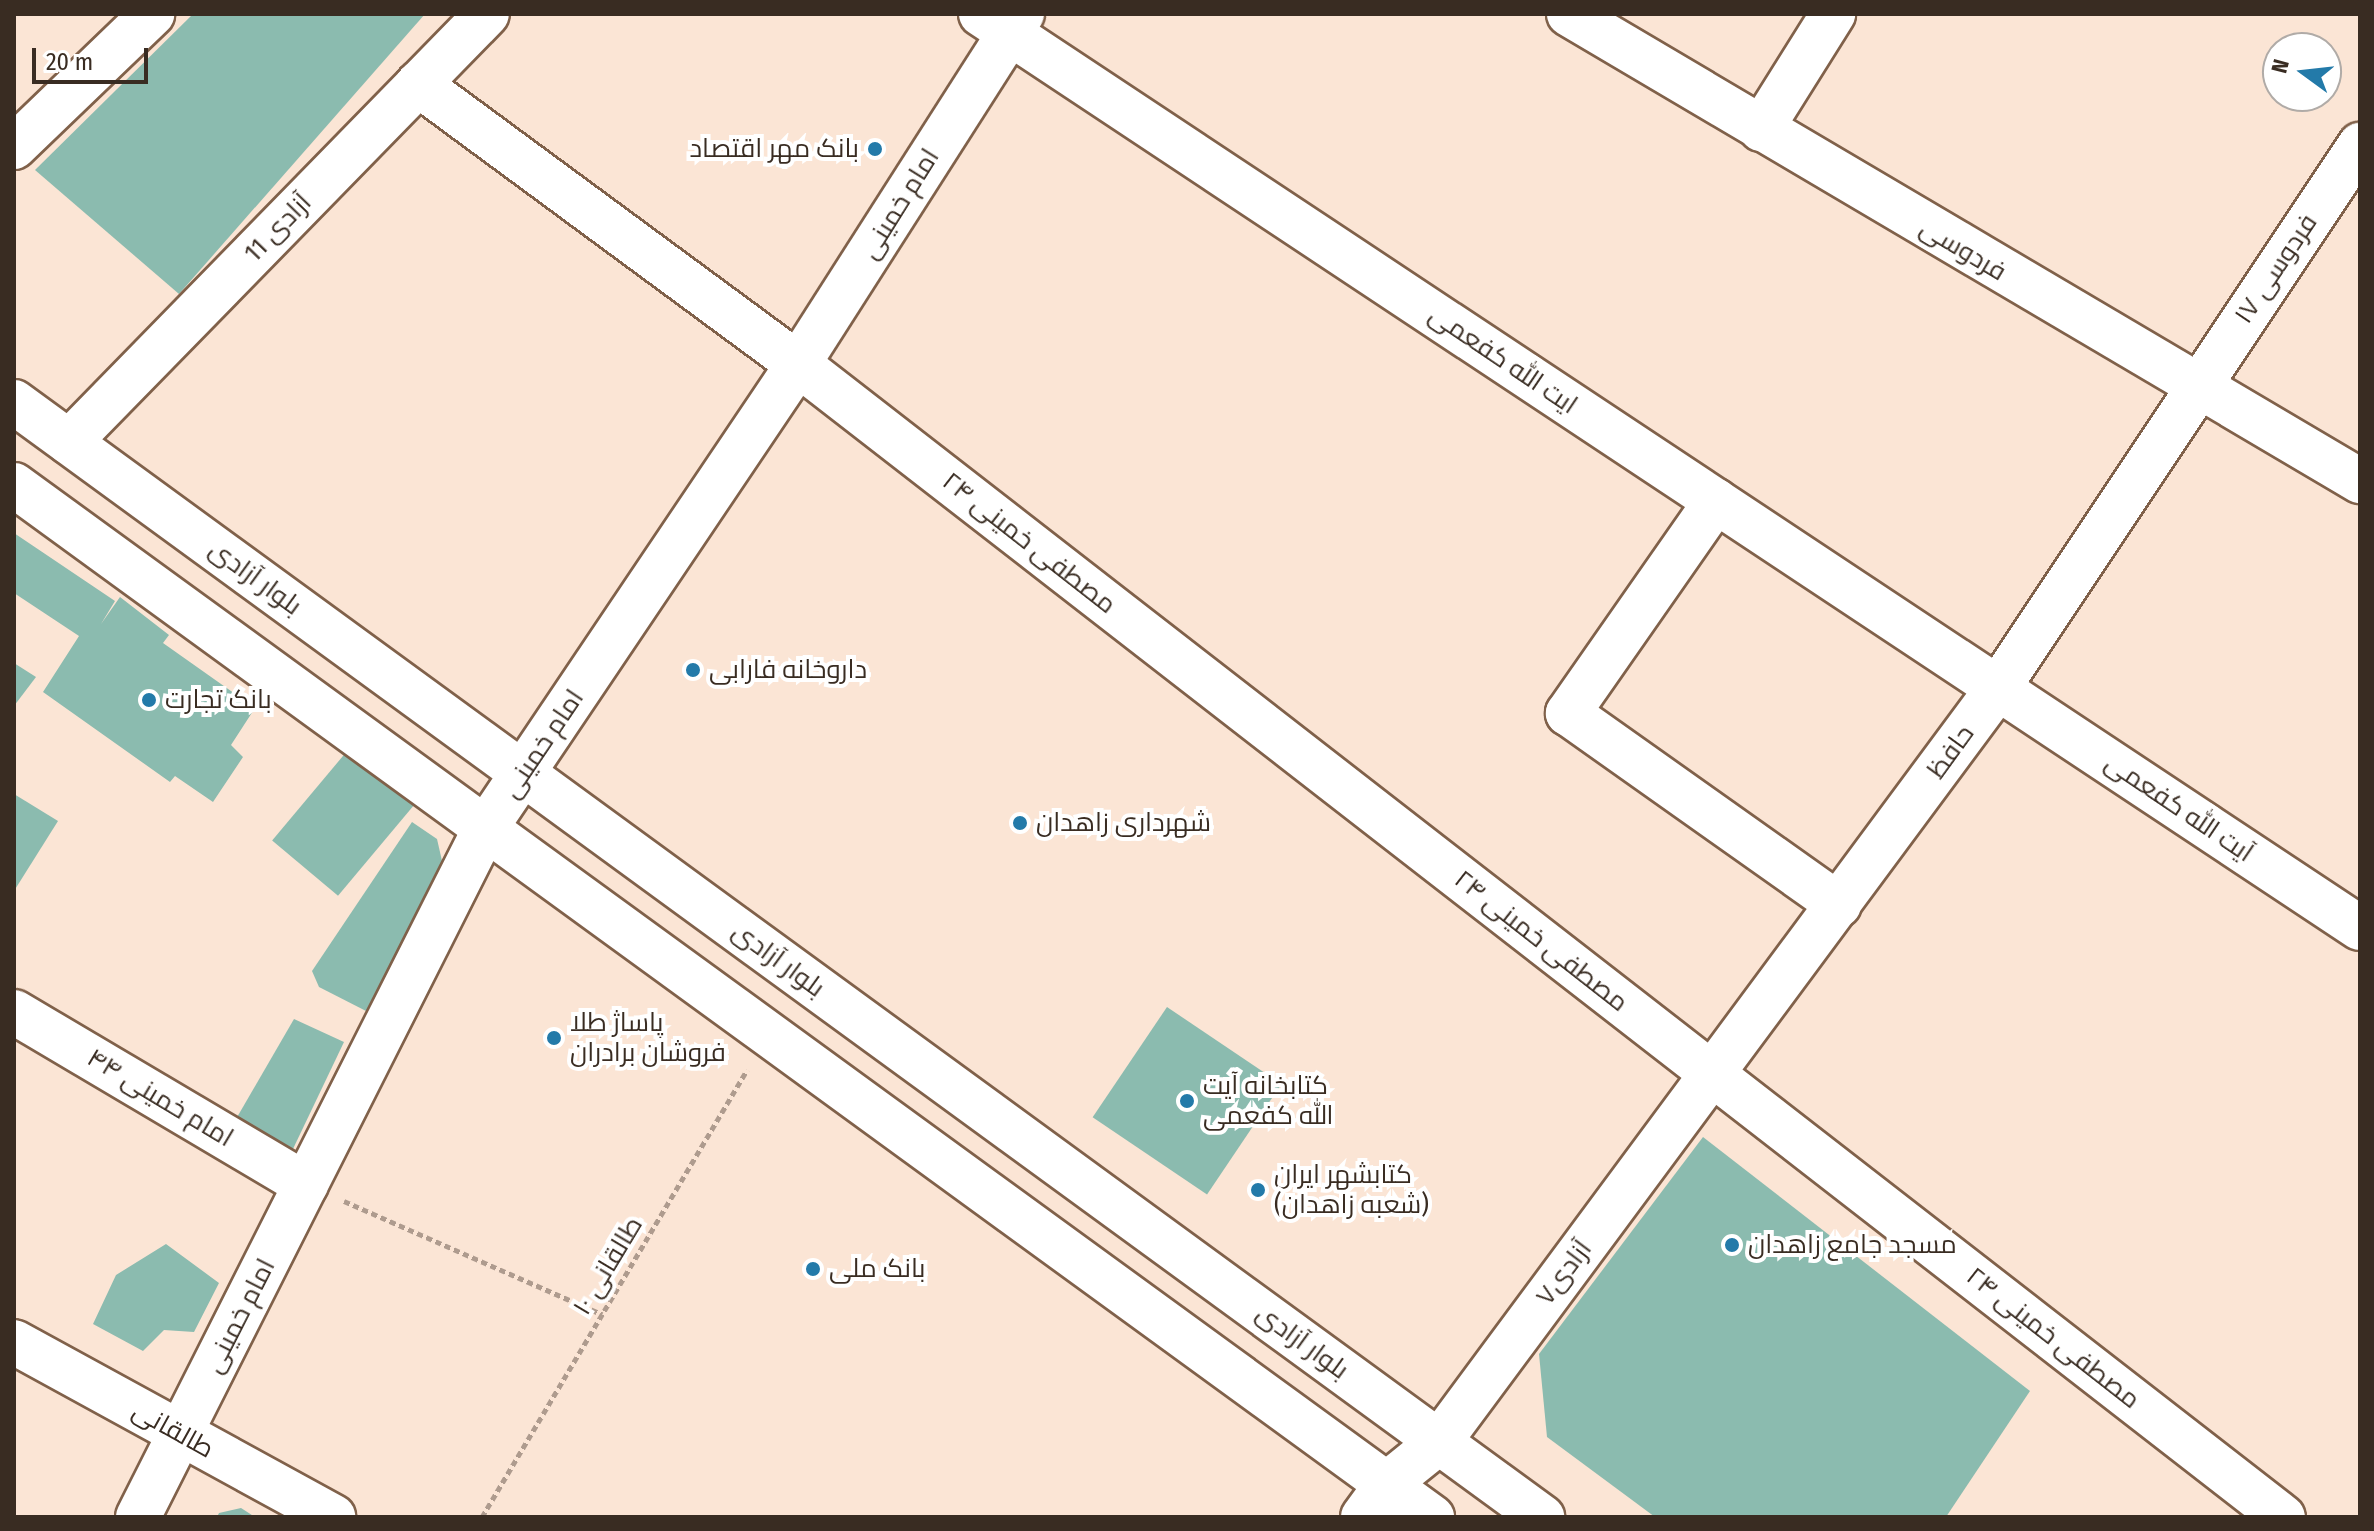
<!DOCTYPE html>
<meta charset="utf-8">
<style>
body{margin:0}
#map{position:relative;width:2374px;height:1531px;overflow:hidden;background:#fbe5d5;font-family:"Fira Sans Condensed",Cairo,sans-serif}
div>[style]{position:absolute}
.building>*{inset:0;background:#8bbbaf;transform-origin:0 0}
.path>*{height:5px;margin-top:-2.5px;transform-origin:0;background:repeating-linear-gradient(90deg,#ae9b8e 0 6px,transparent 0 10px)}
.roads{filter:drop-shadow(2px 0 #80614a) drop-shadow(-2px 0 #80614a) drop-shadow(0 2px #80614a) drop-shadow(0 -2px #80614a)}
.minor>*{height:44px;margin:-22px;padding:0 22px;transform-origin:22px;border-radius:22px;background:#fff}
.major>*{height:44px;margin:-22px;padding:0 22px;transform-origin:22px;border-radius:22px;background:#fff}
.dots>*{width:22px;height:22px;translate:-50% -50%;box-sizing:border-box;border:4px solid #fff;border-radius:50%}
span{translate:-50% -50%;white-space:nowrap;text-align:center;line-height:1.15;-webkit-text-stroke:8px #fff;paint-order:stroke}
.poi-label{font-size:26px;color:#392c22}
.right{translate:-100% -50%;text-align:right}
.left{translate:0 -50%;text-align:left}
.street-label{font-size:26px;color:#392c22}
.frame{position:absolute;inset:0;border:16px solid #392c22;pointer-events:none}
.north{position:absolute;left:2262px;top:32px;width:80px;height:80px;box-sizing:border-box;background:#fff;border:2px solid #b0aba7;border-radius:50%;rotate:285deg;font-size:22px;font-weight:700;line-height:32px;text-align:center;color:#392c22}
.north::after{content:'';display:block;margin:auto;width:28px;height:36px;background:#237aa9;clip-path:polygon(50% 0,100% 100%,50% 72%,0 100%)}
.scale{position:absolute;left:32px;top:48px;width:116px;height:36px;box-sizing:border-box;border:4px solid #392c22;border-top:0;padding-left:10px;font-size:24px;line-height:28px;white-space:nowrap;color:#392c22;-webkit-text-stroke:6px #fff;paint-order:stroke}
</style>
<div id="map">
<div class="building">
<i style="clip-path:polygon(193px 14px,425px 14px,179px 294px,35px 170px)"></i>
<i style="clip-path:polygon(14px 533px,115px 601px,101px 624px,120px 597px,169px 635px,163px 643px,255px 708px,231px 745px,243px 757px,213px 802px,175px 776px,170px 782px,43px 692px,79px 636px,14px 593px)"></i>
<i style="clip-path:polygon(14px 663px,36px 677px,14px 706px)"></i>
<i style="left:348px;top:750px;width:86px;height:118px;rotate:40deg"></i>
<i style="clip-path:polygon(14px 794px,58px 821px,14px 891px)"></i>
<i style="clip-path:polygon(412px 822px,437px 839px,445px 874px,368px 1012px,319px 987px,312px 971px)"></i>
<i style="left:1167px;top:1007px;width:138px;height:133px;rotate:34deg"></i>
<i style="clip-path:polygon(294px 1019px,344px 1042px,292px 1151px,236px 1119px)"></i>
<i style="clip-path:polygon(1703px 1137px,2030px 1391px,1946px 1517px,1655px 1517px,1547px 1437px,1539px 1354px)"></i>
<i style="clip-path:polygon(166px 1244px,219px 1283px,194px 1332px,164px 1330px,143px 1351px,93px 1324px,116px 1275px)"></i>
<i style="clip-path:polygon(241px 1508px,255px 1517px,217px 1517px,219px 1513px)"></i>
</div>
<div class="path">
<i style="left:344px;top:1201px;width:282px;rotate:23.7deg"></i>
<i style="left:482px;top:1517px;width:520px;rotate:-59.34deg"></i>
</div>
<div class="roads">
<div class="minor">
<i style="left:981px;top:14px;width:1654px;rotate:33.54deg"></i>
<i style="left:1569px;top:14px;width:919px;rotate:30.56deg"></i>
<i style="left:418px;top:84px;width:472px;rotate:36.4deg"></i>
<i style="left:798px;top:364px;width:1880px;rotate:37.83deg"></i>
<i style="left:1761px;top:129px;width:136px;rotate:-57.9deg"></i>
<i style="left:14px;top:147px;width:192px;rotate:-43.9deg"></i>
<i style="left:69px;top:442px;width:598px;rotate:-45.68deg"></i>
<i style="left:1716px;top:501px;width:259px;rotate:124.9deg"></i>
<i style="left:1568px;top:713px;width:332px;rotate:35.3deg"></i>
<i style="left:14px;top:1012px;width:339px;rotate:30.6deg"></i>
<i style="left:14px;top:1342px;width:364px;rotate:28.7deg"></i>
<i style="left:1363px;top:1517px;width:41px;rotate:-54deg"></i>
<i style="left:1387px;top:1484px;width:67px;rotate:-38.9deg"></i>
<i style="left:1439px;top:1442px;width:939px;rotate:-53.45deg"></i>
<i style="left:1998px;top:688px;width:653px;rotate:-56.31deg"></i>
</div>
<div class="major">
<i style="left:14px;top:402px;width:1892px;rotate:36.12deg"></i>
<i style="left:14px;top:485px;width:1754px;rotate:36.05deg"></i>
<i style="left:138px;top:1517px;width:771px;rotate:-63.24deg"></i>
<i style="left:485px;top:829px;width:561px;rotate:-56.05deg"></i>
<i style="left:798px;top:364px;width:416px;rotate:-57.4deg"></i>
</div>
</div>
<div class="dots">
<i style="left:875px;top:149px;background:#237aa9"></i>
<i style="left:693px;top:670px;background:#237aa9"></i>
<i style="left:149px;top:700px;background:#237aa9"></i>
<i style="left:1020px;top:823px;background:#237aa9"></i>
<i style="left:554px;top:1038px;background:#237aa9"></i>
<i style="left:1187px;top:1101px;background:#237aa9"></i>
<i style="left:1258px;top:1190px;background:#237aa9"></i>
<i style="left:1732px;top:1245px;background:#237aa9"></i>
<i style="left:813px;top:1269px;background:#237aa9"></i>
</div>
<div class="poi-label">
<span class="right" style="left:859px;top:149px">بانک مهر اقتصاد</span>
<span class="left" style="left:709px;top:670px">داروخانه فارابی</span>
<span class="left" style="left:165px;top:700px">بانک تجارت</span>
<span class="left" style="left:1036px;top:823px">شهرداری زاهدان</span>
<span class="left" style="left:570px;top:1038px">پاساژ طلا<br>فروشان برادران</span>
<span class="left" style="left:1203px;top:1101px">کتابخانه آیت<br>الله کفعمی</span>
<span class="left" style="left:1274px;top:1190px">کتابشهر ایران<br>(شعبه زاهدان)</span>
<span class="left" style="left:1748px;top:1245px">مسجد جامع زاهدان</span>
<span class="left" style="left:829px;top:1269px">بانک ملی</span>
</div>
<div class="street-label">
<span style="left:900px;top:204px;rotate:-58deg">امام خمینی</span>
<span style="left:278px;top:228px;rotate:-46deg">آزادی 11</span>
<span style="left:1963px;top:250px;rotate:31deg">فردوسی</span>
<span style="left:2276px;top:269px;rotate:-56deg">فردوسی ۱۷</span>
<span style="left:1503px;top:360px;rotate:34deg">ایت الله کفعمی</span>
<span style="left:1029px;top:543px;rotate:38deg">مصطفی خمینی ۲۴</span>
<span style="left:255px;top:578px;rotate:36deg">بلوار آزادی</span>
<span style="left:543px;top:744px;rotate:-56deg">امام خمینی</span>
<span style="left:1951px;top:752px;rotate:-54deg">حافظ</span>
<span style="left:2179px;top:808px;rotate:34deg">آیت الله کفعمی</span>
<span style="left:1541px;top:941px;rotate:38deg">مصطفی خمینی ۲۴</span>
<span style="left:778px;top:960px;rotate:36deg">بلوار آزادی</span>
<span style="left:160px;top:1098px;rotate:31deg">امام خمینی ۴۴</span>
<span style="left:608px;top:1266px;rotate:-59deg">طالقانی ۱۰</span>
<span style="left:1564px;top:1273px;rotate:-53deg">آزادی۷</span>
<span style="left:240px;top:1316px;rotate:-63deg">امام خمینی</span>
<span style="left:2053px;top:1338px;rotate:38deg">مصطفی خمینی ۲۴</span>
<span style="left:1302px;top:1342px;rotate:36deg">بلوار آزادی</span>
<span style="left:173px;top:1430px;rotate:29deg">طالقانی</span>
</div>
<div class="frame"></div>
<div class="north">N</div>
<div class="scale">20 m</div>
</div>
